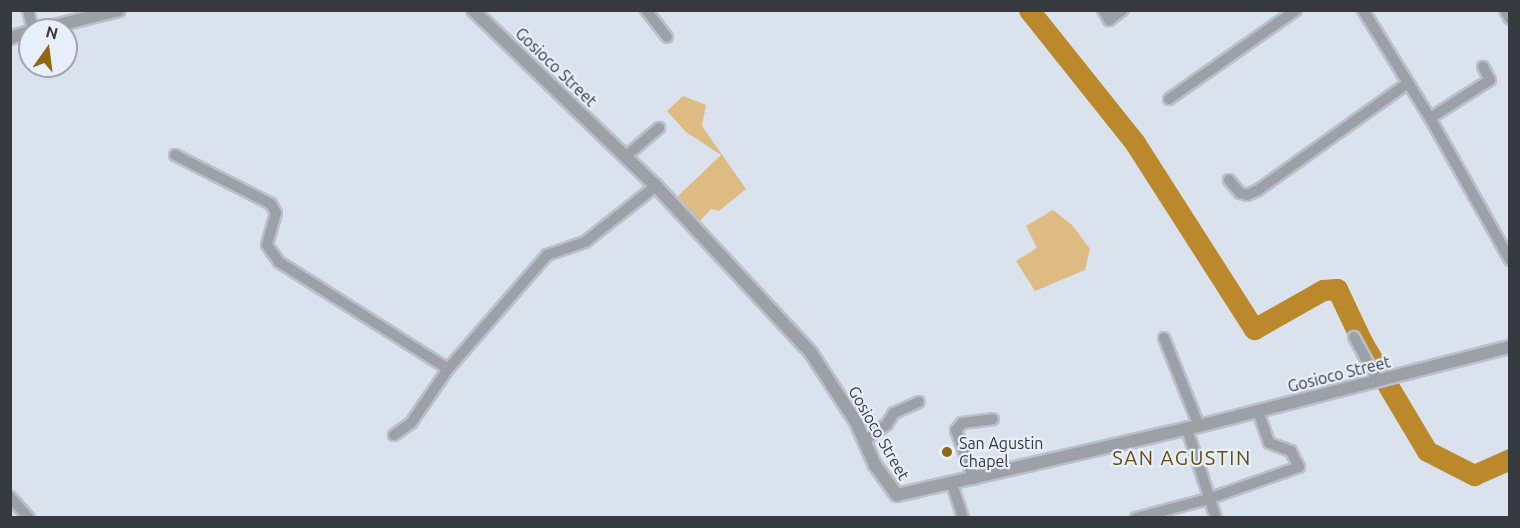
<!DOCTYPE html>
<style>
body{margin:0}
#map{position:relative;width:1520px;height:528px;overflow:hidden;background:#dae2ee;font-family:Ubuntu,sans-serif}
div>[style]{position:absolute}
.green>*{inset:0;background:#debb82}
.river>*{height:21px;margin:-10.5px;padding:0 10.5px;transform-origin:10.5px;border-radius:10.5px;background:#bb892c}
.roads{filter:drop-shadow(2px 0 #b9c0cb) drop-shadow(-2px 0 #b9c0cb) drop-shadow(0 2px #b9c0cb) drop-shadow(0 -2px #b9c0cb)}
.minor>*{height:10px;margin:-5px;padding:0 5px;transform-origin:5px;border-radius:5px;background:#9da0a6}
.tertiary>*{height:12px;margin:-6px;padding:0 6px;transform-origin:6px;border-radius:6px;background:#9da0a6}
.dots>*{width:16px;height:16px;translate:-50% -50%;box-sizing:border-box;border:3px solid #e7effc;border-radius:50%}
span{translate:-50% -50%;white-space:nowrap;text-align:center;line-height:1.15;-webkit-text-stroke:4.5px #e7effc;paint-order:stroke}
.street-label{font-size:16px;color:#36393e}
.poi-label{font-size:16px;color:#36393e}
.left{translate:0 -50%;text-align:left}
.quarter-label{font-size:20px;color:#684b14;letter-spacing:1.5px}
.frame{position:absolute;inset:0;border:12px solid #36393e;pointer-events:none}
.north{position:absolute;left:18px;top:18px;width:60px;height:60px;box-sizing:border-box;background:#e7effc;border:2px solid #a0a6b0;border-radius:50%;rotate:14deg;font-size:16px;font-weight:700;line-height:24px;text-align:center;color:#36393e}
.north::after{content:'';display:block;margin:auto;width:21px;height:27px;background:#916710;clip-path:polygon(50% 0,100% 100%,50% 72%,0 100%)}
</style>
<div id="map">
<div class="green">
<i style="clip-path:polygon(683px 96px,706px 105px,702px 126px,746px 189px,719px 211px,711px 209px,699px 222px,678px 196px,721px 155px,686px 132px,667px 111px)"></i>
<i style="clip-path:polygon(1053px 210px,1072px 225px,1090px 249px,1085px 270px,1035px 291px,1016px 261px,1037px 248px,1026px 226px)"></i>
</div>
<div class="river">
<i style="left:1029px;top:10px;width:170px;rotate:51.4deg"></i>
<i style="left:1135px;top:143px;width:221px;rotate:57.4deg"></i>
<i style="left:1254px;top:329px;width:79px;rotate:-29.5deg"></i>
<i style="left:1323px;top:290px;width:14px;rotate:-4deg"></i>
<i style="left:1337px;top:289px;width:59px;rotate:64.7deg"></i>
<i style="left:1362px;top:342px;width:127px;rotate:59.2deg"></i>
<i style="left:1427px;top:451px;width:53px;rotate:27.1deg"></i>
<i style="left:1474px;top:475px;width:39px;rotate:-24deg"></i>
</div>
<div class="roads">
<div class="minor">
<i style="left:28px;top:10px;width:21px;rotate:76deg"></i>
<i style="left:646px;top:10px;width:34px;rotate:52deg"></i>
<i style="left:1103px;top:10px;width:12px;rotate:59deg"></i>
<i style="left:1109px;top:20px;width:17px;rotate:-36deg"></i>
<i style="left:1363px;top:10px;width:127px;rotate:58.2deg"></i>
<i style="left:1430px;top:118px;width:163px;rotate:60.6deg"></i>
<i style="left:1505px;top:10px;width:10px;rotate:61deg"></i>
<i style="left:1169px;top:99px;width:155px;rotate:-35deg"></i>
<i style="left:1430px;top:118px;width:71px;rotate:-32.3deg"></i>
<i style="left:1490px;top:80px;width:15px;rotate:-118deg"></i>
<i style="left:175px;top:155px;width:108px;rotate:27deg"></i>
<i style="left:271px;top:204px;width:10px;rotate:61deg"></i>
<i style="left:276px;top:213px;width:33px;rotate:106deg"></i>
<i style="left:267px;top:245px;width:21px;rotate:55deg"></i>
<i style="left:279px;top:262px;width:200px;rotate:32.3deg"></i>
<i style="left:448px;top:369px;width:65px;rotate:124.4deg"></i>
<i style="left:411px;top:423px;width:21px;rotate:145deg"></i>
<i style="left:625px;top:157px;width:45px;rotate:-40.5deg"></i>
<i style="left:1229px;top:180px;width:17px;rotate:50deg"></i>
<i style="left:1240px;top:193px;width:7px;rotate:16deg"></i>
<i style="left:1247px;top:195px;width:12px;rotate:-24deg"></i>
<i style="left:1258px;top:190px;width:184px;rotate:-35.5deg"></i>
<i style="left:1354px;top:337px;width:50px;rotate:61.4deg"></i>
<i style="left:1164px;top:338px;width:95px;rotate:68.3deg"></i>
<i style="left:448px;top:369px;width:151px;rotate:-49deg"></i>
<i style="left:547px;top:255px;width:40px;rotate:-18.9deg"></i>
<i style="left:585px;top:242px;width:90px;rotate:-38.3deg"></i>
<i style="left:1187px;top:429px;width:94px;rotate:72deg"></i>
<i style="left:865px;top:440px;width:27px;rotate:-36deg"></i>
<i style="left:887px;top:424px;width:13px;rotate:-58deg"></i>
<i style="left:894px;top:413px;width:27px;rotate:-24deg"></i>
<i style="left:974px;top:479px;width:52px;rotate:-110.2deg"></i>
<i style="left:956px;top:430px;width:9px;rotate:-49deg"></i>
<i style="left:962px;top:423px;width:31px;rotate:-7deg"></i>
<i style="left:952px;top:484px;width:36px;rotate:72deg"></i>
<i style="left:10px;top:497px;width:28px;rotate:48deg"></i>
<i style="left:1136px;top:518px;width:74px;rotate:-14.8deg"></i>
<i style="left:1208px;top:499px;width:96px;rotate:-19.4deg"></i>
<i style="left:1299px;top:467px;width:18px;rotate:-117deg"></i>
<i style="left:1291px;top:451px;width:23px;rotate:-160deg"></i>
<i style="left:1269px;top:443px;width:34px;rotate:-109deg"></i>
</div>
<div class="tertiary">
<i style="left:473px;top:10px;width:254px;rotate:43.9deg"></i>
<i style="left:656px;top:186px;width:228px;rotate:47.1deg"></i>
<i style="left:811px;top:353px;width:82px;rotate:56.9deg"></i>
<i style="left:856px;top:422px;width:47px;rotate:66.2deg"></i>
<i style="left:875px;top:465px;width:37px;rotate:54deg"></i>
<i style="left:897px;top:495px;width:310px;rotate:-12.9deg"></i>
<i style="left:1199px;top:426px;width:321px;rotate:-14.3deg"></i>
<i style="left:38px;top:30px;width:83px;rotate:-13.9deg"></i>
<i style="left:10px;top:38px;width:21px;rotate:-17deg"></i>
</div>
</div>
<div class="dots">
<i style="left:947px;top:452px;background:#916710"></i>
</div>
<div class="street-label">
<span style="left:556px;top:67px;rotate:44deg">Gosioco Street</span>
<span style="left:1339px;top:374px;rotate:-14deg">Gosioco Street</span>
<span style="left:879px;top:433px;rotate:60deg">Gosioco Street</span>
</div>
<div class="poi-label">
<span class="left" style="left:959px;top:452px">San Agustin<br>Chapel</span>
</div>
<div class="quarter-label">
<span style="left:1182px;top:457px">SAN AGUSTIN</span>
</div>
<div class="frame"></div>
<div class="north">N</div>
</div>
